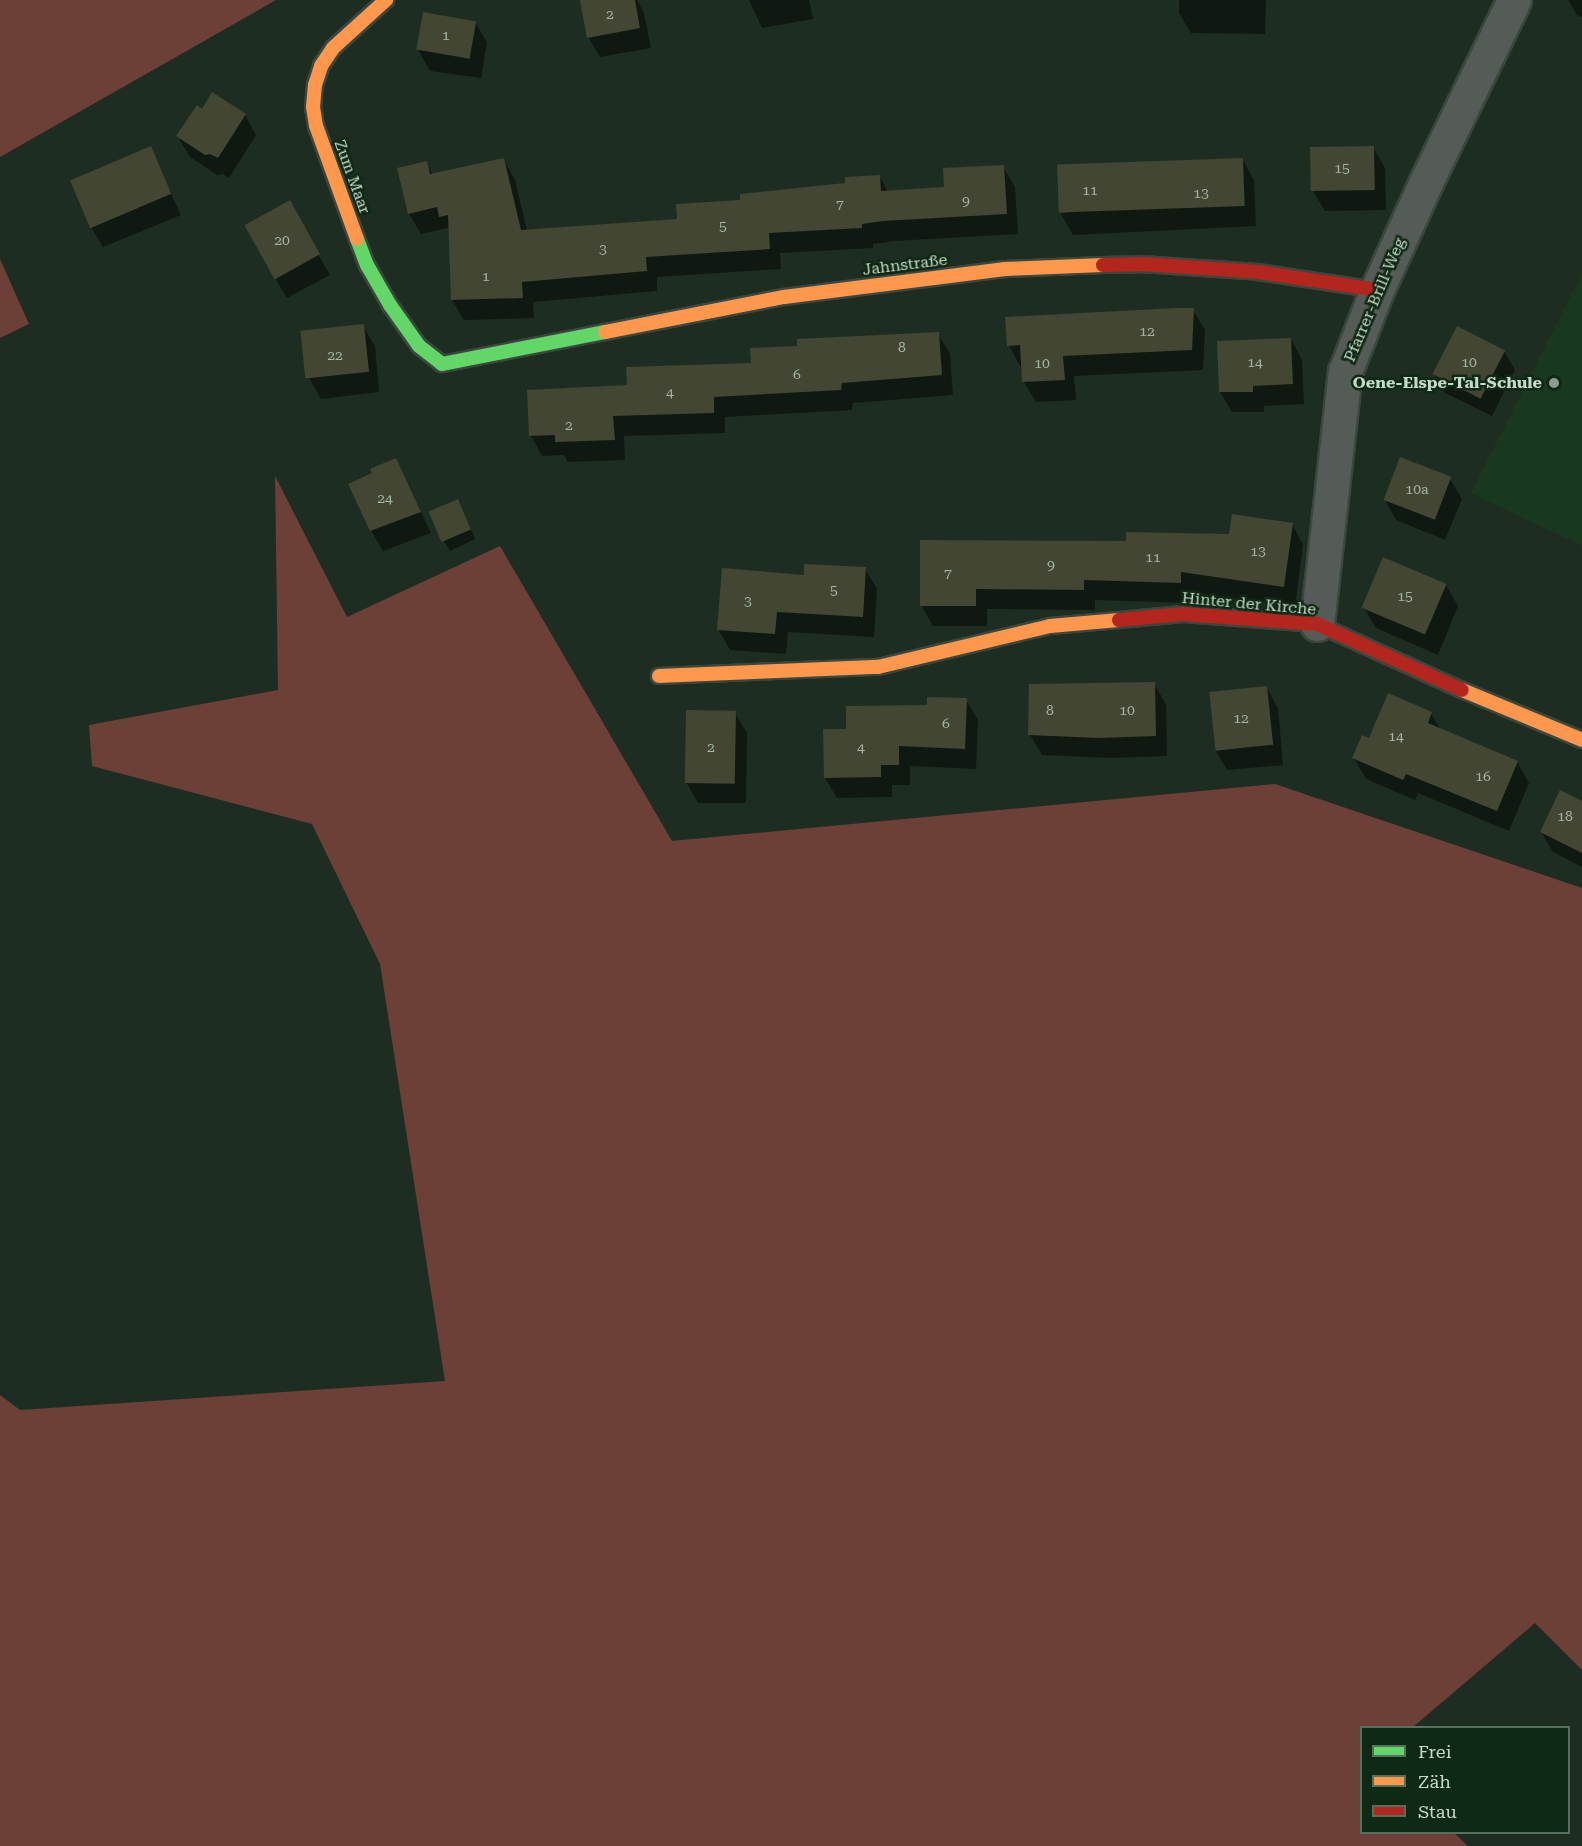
<!DOCTYPE html>
<meta charset="utf-8">
<style>
body{margin:0}
#map{position:relative;width:1582px;height:1846px;overflow:hidden;background:#1e2d22;font-family:"Roboto Serif",serif}
div>[style]{position:absolute}
.built>*{inset:0;background:#183820}
.green>*{inset:0;background:#6c3f37}
.shadow>*{inset:0;background:#0007}
.building>*{inset:0;background:#424632;transform-origin:0 0}
.roads{filter:drop-shadow(2px 0 #3b473e) drop-shadow(-2px 0 #3b473e) drop-shadow(0 2px #3b473e) drop-shadow(0 -2px #3b473e)}
.street>*{height:33px;margin:-16.5px;padding:0 16.5px;transform-origin:16.5px;border-radius:16.5px;background:#555c57}
.fast>*{height:14px;margin:-7px;padding:0 7px;transform-origin:7px;border-radius:7px;background:#63d668}
.slow>*{height:14px;margin:-7px;padding:0 7px;transform-origin:7px;border-radius:7px;background:#ff974d}
.jam>*{height:14px;margin:-7px;padding:0 7px;transform-origin:7px;border-radius:7px;background:#b3261e}
.dots>*{width:16px;height:16px;translate:-50% -50%;box-sizing:border-box;border:3px solid #0e2914;border-radius:50%}
span{translate:-50% -50%;white-space:nowrap;text-align:center;line-height:1.15;-webkit-text-stroke:5px #0e2914;paint-order:stroke}
.number-label{font-size:14px;color:#a6b4a4}
.number-label span{-webkit-text-stroke-width:0}
.street-label{font-size:16px;color:#c8d8ca}
.poi-label{font-size:16px;color:#c8d8ca;font-weight:700}
.right{translate:-100% -50%;text-align:right}
.legend{position:absolute;left:1360px;top:1726px;width:210px;height:108px;box-sizing:border-box;background:#0e2914;border:2px solid #586f5d;margin:0;padding:8px 10px;list-style:none;font-size:18px;color:#c8d8ca}
.legend li{display:flex;align-items:center;gap:12px;height:30px}
.legend b{width:30px;border:2px solid #586f5d}
</style>
<div id="map">
<div class="built">
<i style="clip-path:polygon(1582px 273px,1582px 546px,1471px 493px)"></i>
</div>
<div class="green">
<i style="clip-path:polygon(0 0,276px 0,0 157px)"></i>
<i style="clip-path:polygon(0 259px,29px 324px,0 338px)"></i>
<i style="clip-path:polygon(275px 476px,347px 617px,500px 546px,672px 841px,1275px 784px,1582px 888px,1582px 1670px,1535px 1623px,1413px 1727px,1362px 1728px,1362px 1832px,1454px 1833px,1468px 1846px,0 1846px,0 1395px,20px 1410px,445px 1381px,380px 964px,312px 824px,92px 766px,89px 725px,278px 690px)"></i>
</div>
<div class="shadow">
<i style="clip-path:polygon(587px 0,637px 0,644px 13px,651px 48px,600px 57px,588px 37px)"></i>
<i style="clip-path:polygon(749px 0,809px 0,813px 19px,762px 28px)"></i>
<i style="clip-path:polygon(1179px 0,1266px 0,1265px 34px,1191px 33px,1179px 13px)"></i>
<i style="clip-path:polygon(1568px 0,1582px 0,1582px 17px,1577px 15px)"></i>
<i style="clip-path:polygon(475px 22px,487px 42px,481px 78px,430px 71px,418px 50px)"></i>
<i style="clip-path:polygon(202px 111px,245px 115px,256px 135px,229px 178px,223px 174px,217px 175px,190px 157px,178px 137px)"></i>
<i style="clip-path:polygon(1373px 147px,1385px 168px,1386px 210px,1325px 211px,1313px 191px)"></i>
<i style="clip-path:polygon(150px 148px,181px 215px,103px 247px,91px 227px)"></i>
<i style="clip-path:polygon(504px 160px,515px 180px,527px 231px,679px 220px,741px 201px,880px 177px,888px 192px,946px 189px,1003px 167px,1015px 187px,1018px 234px,895px 241px,873px 244px,873px 248px,780px 253px,781px 269px,657px 277px,657px 291px,533px 302px,534px 318px,464px 320px,452px 300px,450px 233px,447px 228px,421px 234px,409px 214px,426px 163px,433px 175px)"></i>
<i style="clip-path:polygon(1243px 160px,1254px 180px,1256px 226px,1073px 235px,1061px 214px)"></i>
<i style="clip-path:polygon(289px 202px,330px 275px,287px 298px,275px 278px)"></i>
<i style="clip-path:polygon(1193px 310px,1205px 330px,1203px 370px,1074px 376px,1076px 400px,1036px 402px,1024px 382px,1023px 366px,1020px 366px,1009px 346px)"></i>
<i style="clip-path:polygon(363px 326px,375px 346px,379px 392px,321px 399px,309px 378px)"></i>
<i style="clip-path:polygon(938px 334px,950px 354px,953px 395px,853px 403px,852px 410px,725px 417px,725px 433px,624px 436px,625px 460px,568px 462px,564px 455px,542px 456px,531px 436px,529px 391px,628px 387px,752px 364px,799px 347px)"></i>
<i style="clip-path:polygon(1291px 339px,1302px 360px,1304px 404px,1264px 406px,1264px 412px,1232px 412px,1220px 392px)"></i>
<i style="clip-path:polygon(1504px 351px,1515px 370px,1492px 416px,1445px 393px,1434px 374px)"></i>
<i style="clip-path:polygon(396px 459px,431px 533px,383px 551px,371px 530px,374px 474px)"></i>
<i style="clip-path:polygon(1450px 479px,1462px 499px,1445px 540px,1396px 520px,1385px 500px)"></i>
<i style="clip-path:polygon(463px 511px,475px 539px,450px 551px,444px 541px)"></i>
<i style="clip-path:polygon(1292px 524px,1303px 545px,1295px 607px,1192px 592px,1191px 603px,1095px 600px,1095px 610px,987px 609px,987px 626px,933px 626px,921px 605px,1127px 542px,1231px 535px)"></i>
<i style="clip-path:polygon(865px 569px,877px 589px,874px 637px,788px 632px,786px 654px,730px 650px,718px 629px,805px 577px)"></i>
<i style="clip-path:polygon(1446px 585px,1458px 606px,1438px 655px,1376px 628px,1364px 608px)"></i>
<i style="clip-path:polygon(1154px 684px,1166px 704px,1167px 756px,1111px 758px,1042px 755px,1030px 735px)"></i>
<i style="clip-path:polygon(1266px 687px,1278px 708px,1283px 765px,1227px 770px,1215px 750px)"></i>
<i style="clip-path:polygon(966px 700px,978px 720px,976px 769px,910px 766px,910px 785px,892px 785px,892px 797px,837px 798px,825px 778px,848px 730px,928px 706px)"></i>
<i style="clip-path:polygon(735px 713px,747px 733px,746px 803px,698px 803px,686px 782px)"></i>
<i style="clip-path:polygon(1431px 714px,1441px 730px,1517px 762px,1529px 783px,1509px 831px,1418px 793px,1415px 800px,1366px 779px,1354px 758px,1370px 740px)"></i>
<i style="clip-path:polygon(1582px 803px,1582px 867px,1553px 852px,1541px 832px)"></i>
</div>
<div class="building">
<i style="clip-path:polygon(580px 0,635px 0,640px 28px,587px 38px)"></i>
<i style="left:423px;top:12px;width:54px;height:38px;rotate:10deg"></i>
<i style="clip-path:polygon(212px 92px,246px 114px,218px 158px,210px 154px,205px 155px,176px 136px,197px 105px,202px 109px)"></i>
<i style="left:151px;top:146px;width:52px;height:88px;rotate:67deg"></i>
<i style="left:1374px;top:146px;width:44px;height:64px;rotate:89deg"></i>
<i style="clip-path:polygon(504px 158px,521px 230px,677px 219px,676px 204px,740px 200px,740px 194px,845px 183px,845px 177px,880px 175px,881px 191px,944px 187px,943px 168px,1004px 165px,1007px 214px,883px 221px,862px 224px,862px 228px,769px 233px,770px 249px,646px 257px,647px 271px,522px 282px,523px 298px,451px 300px,448px 215px,439px 217px,437px 207px,408px 214px,397px 168px,427px 161px,430px 174px)"></i>
<i style="left:1243px;top:158px;width:48px;height:186px;rotate:88deg"></i>
<i style="left:290px;top:200px;width:62px;height:52px;rotate:61deg"></i>
<i style="clip-path:polygon(1175px 308px,1194px 308px,1192px 350px,1063px 356px,1065px 380px,1022px 382px,1020px 345px,1007px 346px,1005px 317px)"></i>
<i style="left:364px;top:324px;width:48px;height:64px;rotate:84deg"></i>
<i style="left:1457px;top:326px;width:54px;height:54px;rotate:27deg"></i>
<i style="clip-path:polygon(939px 332px,942px 375px,842px 383px,841px 390px,714px 397px,714px 413px,613px 416px,615px 440px,555px 442px,555px 435px,529px 436px,527px 390px,627px 385px,626px 367px,751px 363px,750px 348px,797px 346px,797px 339px)"></i>
<i style="clip-path:polygon(1291px 338px,1293px 384px,1253px 386px,1253px 392px,1219px 392px,1217px 341px)"></i>
<i style="left:1400px;top:457px;width:55px;height:46px;rotate:21deg"></i>
<i style="clip-path:polygon(396px 458px,421px 512px,370px 531px,348px 484px,372px 473px,370px 469px)"></i>
<i style="left:458px;top:499px;width:33px;height:32px;rotate:67deg"></i>
<i style="clip-path:polygon(1232px 514px,1293px 523px,1284px 587px,1181px 572px,1181px 583px,1084px 580px,1084px 590px,976px 589px,976px 606px,920px 606px,920px 540px,1126px 541px,1126px 532px,1229px 534px)"></i>
<i style="left:1383px;top:557px;width:69px;height:55px;rotate:23deg"></i>
<i style="clip-path:polygon(804px 564px,866px 567px,863px 617px,777px 612px,775px 634px,717px 630px,722px 568px,804px 575px)"></i>
<i style="clip-path:polygon(1155px 682px,1156px 736px,1099px 738px,1028px 735px,1029px 684px)"></i>
<i style="left:1267px;top:686px;width:59px;height:58px;rotate:84deg"></i>
<i style="clip-path:polygon(1388px 693px,1432px 712px,1428px 723px,1518px 761px,1497px 811px,1406px 774px,1403px 780px,1352px 758px,1362px 735px,1369px 738px)"></i>
<i style="clip-path:polygon(927px 697px,967px 698px,965px 749px,899px 746px,899px 765px,881px 765px,881px 777px,824px 778px,823px 729px,846px 729px,846px 706px,927px 705px)"></i>
<i style="left:686px;top:710px;width:50px;height:73px;rotate:1deg"></i>
<i style="clip-path:polygon(1560px 790px,1582px 801px,1582px 853px,1540px 832px)"></i>
</div>
<div class="roads">
<div class="street">
<i style="left:1317px;top:624px;width:254px;rotate:-83.7deg"></i>
<i style="left:1345px;top:372px;width:88px;rotate:-68.7deg"></i>
<i style="left:1377px;top:290px;width:119px;rotate:-65.6deg"></i>
<i style="left:1426px;top:182px;width:202px;rotate:-64.2deg"></i>
</div>
<div class="fast">
<i style="left:357px;top:239px;width:28px;rotate:69deg"></i>
<i style="left:367px;top:265px;width:46px;rotate:60.1deg"></i>
<i style="left:390px;top:305px;width:50px;rotate:54.7deg"></i>
<i style="left:419px;top:346px;width:29px;rotate:38deg"></i>
<i style="left:442px;top:364px;width:166px;rotate:-11.1deg"></i>
</div>
<div class="slow">
<i style="left:357px;top:239px;width:120px;rotate:-109.9deg"></i>
<i style="left:316px;top:126px;width:19px;rotate:-99deg"></i>
<i style="left:313px;top:107px;width:22px;rotate:-85deg"></i>
<i style="left:315px;top:85px;width:20px;rotate:-72deg"></i>
<i style="left:321px;top:66px;width:22px;rotate:-56deg"></i>
<i style="left:333px;top:48px;width:72px;rotate:-42.2deg"></i>
<i style="left:605px;top:332px;width:182px;rotate:-11.1deg"></i>
<i style="left:784px;top:297px;width:223px;rotate:-7.2deg"></i>
<i style="left:1005px;top:269px;width:98px;rotate:-2.3deg"></i>
<i style="left:659px;top:676px;width:219px;rotate:-2.4deg"></i>
<i style="left:878px;top:667px;width:177px;rotate:-13.4deg"></i>
<i style="left:1050px;top:626px;width:69px;rotate:-5deg"></i>
<i style="left:1462px;top:690px;width:130px;rotate:22.6deg"></i>
</div>
<div class="jam">
<i style="left:1103px;top:265px;width:39px;rotate:-1deg"></i>
<i style="left:1142px;top:264px;width:116px;rotate:3.9deg"></i>
<i style="left:1258px;top:272px;width:120px;rotate:8.6deg"></i>
<i style="left:1119px;top:620px;width:64px;rotate:-5.4deg"></i>
<i style="left:1183px;top:614px;width:134px;rotate:4.3deg"></i>
<i style="left:1317px;top:624px;width:159px;rotate:24.5deg"></i>
</div>
</div>
<div class="dots">
<i style="left:1554px;top:383px;background:#8c9c8f"></i>
</div>
<div class="number-label">
<span style="left:610px;top:14px">2</span>
<span style="left:446px;top:35px">1</span>
<span style="left:1342px;top:168px">15</span>
<span style="left:1090px;top:190px">11</span>
<span style="left:1201px;top:193px">13</span>
<span style="left:966px;top:201px">9</span>
<span style="left:840px;top:204px">7</span>
<span style="left:723px;top:226px">5</span>
<span style="left:282px;top:240px">20</span>
<span style="left:603px;top:249px">3</span>
<span style="left:486px;top:276px">1</span>
<span style="left:1147px;top:331px">12</span>
<span style="left:902px;top:347px">8</span>
<span style="left:335px;top:355px">22</span>
<span style="left:1255px;top:362px">14</span>
<span style="left:1469px;top:362px">10</span>
<span style="left:1042px;top:363px">10</span>
<span style="left:797px;top:374px">6</span>
<span style="left:670px;top:392px">4</span>
<span style="left:569px;top:425px">2</span>
<span style="left:1417px;top:489px">10a</span>
<span style="left:385px;top:498px">24</span>
<span style="left:1258px;top:551px">13</span>
<span style="left:1153px;top:557px">11</span>
<span style="left:1051px;top:565px">9</span>
<span style="left:948px;top:573px">7</span>
<span style="left:834px;top:590px">5</span>
<span style="left:1405px;top:596px">15</span>
<span style="left:748px;top:601px">3</span>
<span style="left:1050px;top:710px">8</span>
<span style="left:1127px;top:710px">10</span>
<span style="left:1241px;top:718px">12</span>
<span style="left:946px;top:723px">6</span>
<span style="left:1396px;top:736px">14</span>
<span style="left:711px;top:747px">2</span>
<span style="left:861px;top:747px">4</span>
<span style="left:1483px;top:776px">16</span>
<span style="left:1565px;top:816px">18</span>
</div>
<div class="street-label">
<span style="left:352px;top:177px;rotate:70deg">Zum Maar</span>
<span style="left:905px;top:265px;rotate:-7deg">Jahnstraße</span>
<span style="left:1375px;top:300px;rotate:-67deg">Pfarrer-Brill-Weg</span>
<span style="left:1249px;top:604px;rotate:5deg">Hinter der Kirche</span>
</div>
<div class="poi-label">
<span class="right" style="left:1542px;top:383px">Oene-Elspe-Tal-Schule</span>
</div>
<ul class="legend">
<li><b style="height:8px;background:#63d668"></b>Frei</li>
<li><b style="height:8px;background:#ff974d"></b>Zäh</li>
<li><b style="height:8px;background:#b3261e"></b>Stau</li>
</ul>
</div>
